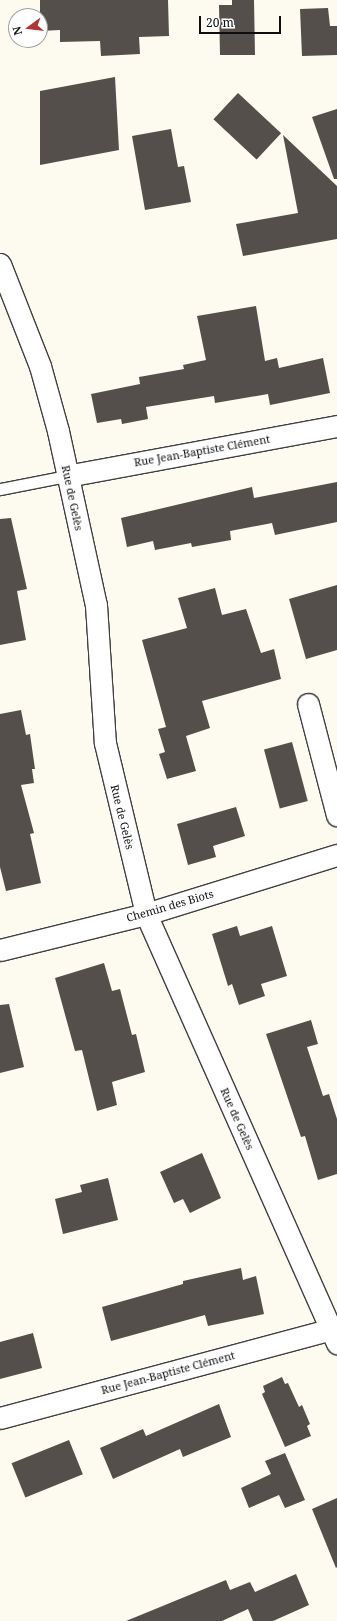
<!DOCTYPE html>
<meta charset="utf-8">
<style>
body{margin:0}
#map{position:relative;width:337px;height:1621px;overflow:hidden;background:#fdfbef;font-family:"Noto Serif",serif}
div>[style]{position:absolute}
.building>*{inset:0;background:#544f4a;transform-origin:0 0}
.roads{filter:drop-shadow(1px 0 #404040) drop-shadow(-1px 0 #404040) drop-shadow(0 1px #404040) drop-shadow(0 -1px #404040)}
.service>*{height:11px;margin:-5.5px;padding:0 5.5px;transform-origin:5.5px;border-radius:5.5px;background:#fff}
.minor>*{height:21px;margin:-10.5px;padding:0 10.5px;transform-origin:10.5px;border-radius:10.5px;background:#fff}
span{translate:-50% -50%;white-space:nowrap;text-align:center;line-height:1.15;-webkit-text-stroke:4px #fff;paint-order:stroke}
.street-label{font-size:11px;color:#0d0d0d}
.north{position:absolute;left:8px;top:8px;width:40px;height:40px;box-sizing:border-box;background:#fff;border:1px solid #9e9e9e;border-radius:50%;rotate:255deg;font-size:11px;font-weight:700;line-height:16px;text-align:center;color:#0d0d0d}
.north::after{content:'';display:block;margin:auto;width:14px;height:18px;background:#ae3633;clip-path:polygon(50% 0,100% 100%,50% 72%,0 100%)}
.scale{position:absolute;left:199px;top:16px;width:82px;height:18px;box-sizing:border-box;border:2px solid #0d0d0d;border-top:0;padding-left:5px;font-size:12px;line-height:14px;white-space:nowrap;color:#0d0d0d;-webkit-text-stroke:3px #fff;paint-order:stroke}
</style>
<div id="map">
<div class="building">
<i style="clip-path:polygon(40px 0,168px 0,169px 36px,139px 37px,140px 54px,101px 56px,100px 41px,60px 42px,60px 30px,40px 31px)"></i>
<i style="clip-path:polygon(232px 0,254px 0,255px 55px,220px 55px,219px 5px,232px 5px)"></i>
<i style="clip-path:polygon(328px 8px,330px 26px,337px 26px,337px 55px,302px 56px,300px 9px)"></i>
<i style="clip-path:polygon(115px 77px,119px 150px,40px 165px,40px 91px)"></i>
<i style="left:238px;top:93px;width:59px;height:36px;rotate:43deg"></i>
<i style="clip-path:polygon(337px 109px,337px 179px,334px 179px,312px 117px)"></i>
<i style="clip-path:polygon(171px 129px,178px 167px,184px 166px,191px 202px,145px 210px,132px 136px)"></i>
<i style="clip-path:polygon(283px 135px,337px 186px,337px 239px,243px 256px,236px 224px,298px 213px)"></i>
<i style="clip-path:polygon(256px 306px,265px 361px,277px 358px,279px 368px,323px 358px,330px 393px,270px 405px,268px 394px,215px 403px,214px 396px,146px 407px,148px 419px,122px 424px,121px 419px,97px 423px,91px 394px,140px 384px,139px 377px,184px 369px,183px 365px,206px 360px,197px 316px)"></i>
<i style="clip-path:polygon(337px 482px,337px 522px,275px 535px,272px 523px,230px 531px,231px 540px,192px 547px,191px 543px,155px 550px,153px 541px,127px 547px,121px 518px,252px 487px,254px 498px)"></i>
<i style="clip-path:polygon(11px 518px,27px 589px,17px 591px,26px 640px,0 645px,0 519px)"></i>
<i style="clip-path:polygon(337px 585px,337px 650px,306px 659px,289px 599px)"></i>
<i style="clip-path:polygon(215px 588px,222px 615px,246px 609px,261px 653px,274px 649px,281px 679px,202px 701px,210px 728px,186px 736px,196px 771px,167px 779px,159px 754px,165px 752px,158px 729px,166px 727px,142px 640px,187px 628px,178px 598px)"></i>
<i style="clip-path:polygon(21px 710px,26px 735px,30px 734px,35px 769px,32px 769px,34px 783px,21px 785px,34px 833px,30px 834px,41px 883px,6px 891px,0 867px,0 714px)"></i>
<i style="left:292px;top:742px;width:61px;height:29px;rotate:75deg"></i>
<i style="clip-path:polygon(236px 807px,245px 836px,213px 846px,216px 857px,188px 865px,177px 824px)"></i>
<i style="clip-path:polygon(237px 926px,240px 936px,272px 926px,287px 976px,261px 984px,265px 996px,239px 1005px,232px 984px,228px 986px,212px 934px)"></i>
<i style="clip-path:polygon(104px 963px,112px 991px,120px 989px,132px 1035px,136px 1034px,145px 1072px,112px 1082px,117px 1105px,97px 1111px,82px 1050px,75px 1051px,55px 978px)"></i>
<i style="clip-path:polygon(9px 1004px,24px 1067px,0 1073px,0 1005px)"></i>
<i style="clip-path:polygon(311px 1020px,318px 1044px,307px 1047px,323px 1096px,329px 1094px,337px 1119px,337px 1174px,318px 1180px,305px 1136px,301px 1137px,266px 1034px)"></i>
<i style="clip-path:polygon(202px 1153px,221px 1198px,190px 1213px,183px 1199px,174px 1203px,160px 1172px)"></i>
<i style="clip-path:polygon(108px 1178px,118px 1220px,63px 1234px,55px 1199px,82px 1192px,80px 1185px)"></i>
<i style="clip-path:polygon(241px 1268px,243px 1280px,256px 1276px,264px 1314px,208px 1326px,205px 1315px,111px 1341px,102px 1307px,183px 1284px,183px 1281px)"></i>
<i style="clip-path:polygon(33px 1333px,42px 1368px,0 1379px,0 1342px)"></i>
<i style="clip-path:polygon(282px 1377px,285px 1384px,288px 1383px,299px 1407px,302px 1405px,310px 1424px,307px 1426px,311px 1436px,285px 1447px,262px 1394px,265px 1392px,263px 1386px)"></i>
<i style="clip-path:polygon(219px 1404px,231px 1437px,183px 1457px,180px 1449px,113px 1479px,100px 1448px,143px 1429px,146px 1436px)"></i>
<i style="left:69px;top:1440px;width:37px;height:62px;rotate:68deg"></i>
<i style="clip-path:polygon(285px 1453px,305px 1500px,285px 1508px,279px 1495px,249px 1508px,241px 1488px,271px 1474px,265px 1461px)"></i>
<i style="clip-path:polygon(337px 1498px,337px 1567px,336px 1568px,312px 1509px)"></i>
<i style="clip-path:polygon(296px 1574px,309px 1605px,273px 1621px,253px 1621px,248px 1609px,222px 1621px,126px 1621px,226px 1580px,230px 1590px,250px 1582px,255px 1592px)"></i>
</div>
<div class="roads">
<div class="service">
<i style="left:0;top:489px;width:68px;rotate:-11deg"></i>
</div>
<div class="minor">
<i style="left:0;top:264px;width:110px;rotate:68.6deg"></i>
<i style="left:40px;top:366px;width:67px;rotate:74.5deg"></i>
<i style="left:58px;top:431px;width:178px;rotate:77.7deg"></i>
<i style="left:96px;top:605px;width:138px;rotate:86.3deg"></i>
<i style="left:105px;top:743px;width:176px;rotate:76.5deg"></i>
<i style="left:146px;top:914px;width:470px;rotate:66deg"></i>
<i style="left:67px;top:476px;width:275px;rotate:-10.5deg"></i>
<i style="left:308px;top:704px;width:115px;rotate:75.4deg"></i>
<i style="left:0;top:950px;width:150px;rotate:-13.9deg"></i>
<i style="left:146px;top:914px;width:200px;rotate:-17.2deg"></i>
<i style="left:0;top:1418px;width:349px;rotate:-15deg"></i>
</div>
</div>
<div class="street-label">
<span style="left:202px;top:451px;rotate:-10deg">Rue Jean-Baptiste Clément</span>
<span style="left:72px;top:498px;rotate:78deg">Rue de Gelès</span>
<span style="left:122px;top:817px;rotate:76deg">Rue de Gelès</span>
<span style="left:170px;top:906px;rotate:-16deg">Chemin des Biots</span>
<span style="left:237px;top:1119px;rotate:66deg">Rue de Gelès</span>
<span style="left:168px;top:1373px;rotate:-15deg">Rue Jean-Baptiste Clément</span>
</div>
<div class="north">N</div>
<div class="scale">20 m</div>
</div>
